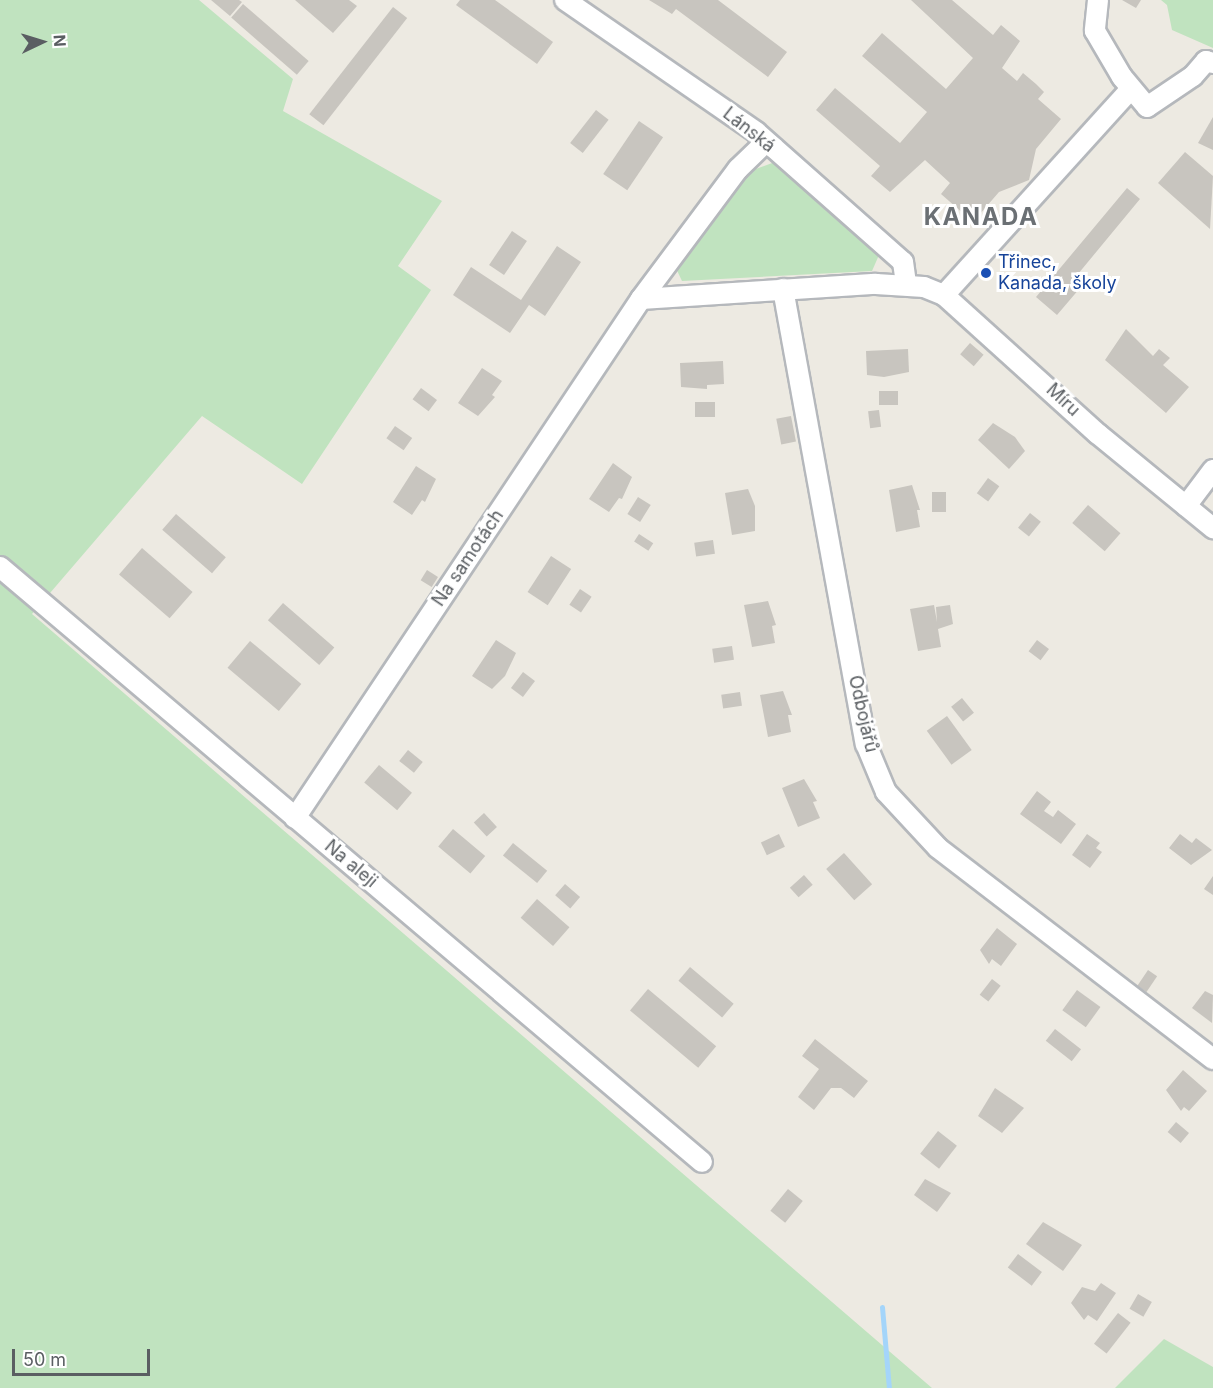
<!DOCTYPE html>
<meta charset="utf-8">
<style>
body{margin:0}
#map{position:relative;width:1213px;height:1388px;overflow:hidden;background:#edeae2;font-family:Inter,sans-serif}
div>[style]{position:absolute}
.green>*{inset:0;background:#c0e3bf}
.stream>*{height:5px;margin:-2.5px;padding:0 2.5px;transform-origin:2.5px;border-radius:2.5px;background:#a4d5fa}
.building>*{inset:0;background:#c8c5bf;transform-origin:0 0}
.roads{filter:drop-shadow(2px 0 #b5b8bc) drop-shadow(-2px 0 #b5b8bc) drop-shadow(0 2px #b5b8bc) drop-shadow(0 -2px #b5b8bc)}
.street>*{height:20px;margin:-10px;padding:0 10px;transform-origin:10px;border-radius:10px;background:#fff}
.dots>*{width:16px;height:16px;translate:-50% -50%;box-sizing:border-box;border:3px solid #fff;border-radius:50%}
span{translate:-50% -50%;white-space:nowrap;text-align:center;line-height:1.15;-webkit-text-stroke:6px #fff;paint-order:stroke}
.street-label{font-size:18px;color:#5a5e62}
.transit-label{font-size:18px;color:#164399}
.left{translate:0 -50%;text-align:left}
.district-label{font-size:24px;color:#6b7074;font-weight:700;letter-spacing:1.5px}
.north{position:absolute;left:12px;top:12px;width:60px;height:60px;-webkit-text-stroke:4px #fff;paint-order:stroke;rotate:86deg;font-size:16px;font-weight:700;line-height:24px;text-align:center;color:#5a5e62}
.north::after{content:'';display:block;margin:auto;width:21px;height:27px;background:#5a5e62;clip-path:polygon(50% 0,100% 100%,50% 72%,0 100%)}
.scale{position:absolute;left:12px;top:1349px;width:138px;height:27px;box-sizing:border-box;border:3px solid #5a5e62;border-top:0;padding-left:8px;font-size:18px;line-height:21px;white-space:nowrap;color:#5a5e62;-webkit-text-stroke:4px #fff;paint-order:stroke}
</style>
<div id="map">
<div class="green">
<i style="clip-path:polygon(0 0,199px 0,293px 79px,283px 111px,442px 201px,398px 266px,431px 290px,302px 484px,202px 416px,32px 614px,932px 1388px,0 1388px)"></i>
<i style="clip-path:polygon(1161px 0,1213px 0,1213px 48px,1172px 30px,1167px 5px)"></i>
<i style="clip-path:polygon(775px 162px,879px 255px,872px 271px,682px 281px,673px 262px,742px 174px)"></i>
<i style="clip-path:polygon(1164px 1339px,1213px 1367px,1213px 1388px,1115px 1388px)"></i>
</div>
<div class="stream">
<i style="left:882px;top:1307px;width:81px;rotate:85.1deg"></i>
</div>
<div class="building">
<i style="clip-path:polygon(211px 0,239px 0,242px 2px,230px 16px)"></i>
<i style="clip-path:polygon(295px 0,349px 0,357px 6px,333px 33px)"></i>
<i style="clip-path:polygon(460px 0,495px 0,553px 42px,537px 64px,456px 5px)"></i>
<i style="clip-path:polygon(649px 0,718px 0,787px 52px,768px 77px,676px 9px,672px 14px)"></i>
<i style="clip-path:polygon(911px 0,952px 0,993px 35px,1001px 25px,1020px 41px,1002px 68px,1017px 81px,1023px 73px,1036px 84px,1044px 92px,1038px 99px,1061px 119px,1036px 149px,1029px 180px,999px 192px,973px 222px,941px 194px,950px 183px,925px 160px,890px 192px,871px 176px,880px 166px,816px 110px,835px 88px,900px 143px,927px 112px,862px 56px,882px 33px,946px 89px,973px 58px)"></i>
<i style="clip-path:polygon(1122px 0,1141px 0,1136px 8px)"></i>
<i style="left:243px;top:4px;width:87px;height:18px;rotate:41deg"></i>
<i style="left:393px;top:7px;width:18px;height:136px;rotate:38deg"></i>
<i style="left:596px;top:110px;width:16px;height:42px;rotate:38deg"></i>
<i style="clip-path:polygon(1213px 117px,1213px 150px,1198px 143px)"></i>
<i style="left:639px;top:121px;width:29px;height:64px;rotate:34deg"></i>
<i style="clip-path:polygon(1185px 152px,1213px 176px,1210px 229px,1158px 183px)"></i>
<i style="clip-path:polygon(1127px 188px,1140px 199px,1078px 274px,1086px 281px,1057px 315px,1036px 297px)"></i>
<i style="left:512px;top:231px;width:18px;height:41px;rotate:34deg"></i>
<i style="clip-path:polygon(557px 246px,581px 262px,545px 316px,529px 305px,510px 333px,453px 295px,471px 267px,521px 300px)"></i>
<i style="clip-path:polygon(1126px 329px,1153px 356px,1159px 349px,1170px 358px,1163px 365px,1189px 387px,1166px 413px,1105px 360px)"></i>
<i style="left:970px;top:343px;width:18px;height:15px;rotate:41deg"></i>
<i style="clip-path:polygon(908px 349px,909px 372px,884px 377px,867px 375px,866px 351px)"></i>
<i style="clip-path:polygon(723px 361px,724px 384px,707px 385px,707px 389px,681px 387px,680px 363px)"></i>
<i style="clip-path:polygon(482px 368px,502px 381px,492px 395px,495px 397px,478px 416px,458px 403px)"></i>
<i style="left:421px;top:388px;width:20px;height:14px;rotate:37deg"></i>
<i style="left:879px;top:391px;width:19px;height:14px"></i>
<i style="left:715px;top:402px;width:15px;height:20px;rotate:90deg"></i>
<i style="left:879px;top:410px;width:17px;height:11px;rotate:83deg"></i>
<i style="left:791px;top:416px;width:26px;height:15px;rotate:79deg"></i>
<i style="clip-path:polygon(993px 423px,1015px 437px,1025px 451px,1009px 469px,978px 440px)"></i>
<i style="left:395px;top:426px;width:21px;height:15px;rotate:35deg"></i>
<i style="clip-path:polygon(613px 463px,632px 477px,622px 499px,619px 498px,609px 512px,589px 499px)"></i>
<i style="clip-path:polygon(416px 466px,436px 479px,425px 502px,422px 500px,412px 515px,393px 502px)"></i>
<i style="left:988px;top:478px;width:14px;height:19px;rotate:36deg"></i>
<i style="clip-path:polygon(912px 485px,920px 510px,917px 510px,920px 527px,896px 532px,889px 490px)"></i>
<i style="clip-path:polygon(748px 489px,755px 506px,755px 531px,732px 535px,725px 493px)"></i>
<i style="left:932px;top:492px;width:14px;height:20px"></i>
<i style="left:638px;top:497px;width:15px;height:20px;rotate:32deg"></i>
<i style="left:1088px;top:505px;width:43px;height:24px;rotate:41deg"></i>
<i style="left:1030px;top:513px;width:14px;height:19px;rotate:39deg"></i>
<i style="left:176px;top:514px;width:66px;height:21px;rotate:41deg"></i>
<i style="left:639px;top:534px;width:17px;height:9px;rotate:33deg"></i>
<i style="left:713px;top:540px;width:14px;height:19px;rotate:82deg"></i>
<i style="left:142px;top:548px;width:67px;height:35px;rotate:41deg"></i>
<i style="left:551px;top:556px;width:24px;height:43px;rotate:33deg"></i>
<i style="left:427px;top:570px;width:13px;height:12px;rotate:32deg"></i>
<i style="left:580px;top:589px;width:14px;height:19px;rotate:34deg"></i>
<i style="clip-path:polygon(768px 601px,776px 625px,772px 626px,775px 643px,752px 647px,744px 605px)"></i>
<i style="left:283px;top:603px;width:68px;height:23px;rotate:41deg"></i>
<i style="clip-path:polygon(934px 605px,937px 622px,936px 607px,950px 605px,953px 624px,938px 629px,941px 647px,918px 651px,910px 609px)"></i>
<i style="clip-path:polygon(496px 640px,516px 653px,505px 676px,492px 689px,472px 676px)"></i>
<i style="left:1037px;top:640px;width:15px;height:14px;rotate:37deg"></i>
<i style="left:250px;top:641px;width:67px;height:35px;rotate:40deg"></i>
<i style="left:732px;top:646px;width:14px;height:20px;rotate:82deg"></i>
<i style="left:523px;top:672px;width:15px;height:20px;rotate:37deg"></i>
<i style="clip-path:polygon(783px 691px,792px 715px,788px 715px,791px 732px,768px 737px,760px 695px)"></i>
<i style="left:740px;top:692px;width:14px;height:19px;rotate:82deg"></i>
<i style="left:962px;top:698px;width:19px;height:14px;rotate:51deg"></i>
<i style="left:947px;top:716px;width:42px;height:25px;rotate:54deg"></i>
<i style="left:408px;top:750px;width:19px;height:14px;rotate:39deg"></i>
<i style="left:379px;top:765px;width:43px;height:23px;rotate:40deg"></i>
<i style="clip-path:polygon(804px 779px,817px 801px,813px 802px,820px 818px,798px 827px,782px 788px)"></i>
<i style="clip-path:polygon(1037px 791px,1051px 802px,1044px 811px,1053px 817px,1058px 810px,1076px 824px,1061px 844px,1020px 814px)"></i>
<i style="left:484px;top:813px;width:19px;height:14px;rotate:47deg"></i>
<i style="left:453px;top:829px;width:42px;height:23px;rotate:40deg"></i>
<i style="left:779px;top:834px;width:14px;height:20px;rotate:65deg"></i>
<i style="clip-path:polygon(1087px 834px,1100px 843px,1096px 848px,1102px 852px,1090px 868px,1072px 855px)"></i>
<i style="clip-path:polygon(1180px 834px,1192px 843px,1196px 838px,1212px 850px,1191px 865px,1169px 848px)"></i>
<i style="left:513px;top:843px;width:44px;height:16px;rotate:39deg"></i>
<i style="left:844px;top:853px;width:42px;height:24px;rotate:48deg"></i>
<i style="left:804px;top:875px;width:13px;height:19px;rotate:48deg"></i>
<i style="clip-path:polygon(1213px 876px,1213px 895px,1204px 889px)"></i>
<i style="left:565px;top:884px;width:20px;height:15px;rotate:41deg"></i>
<i style="left:537px;top:899px;width:43px;height:25px;rotate:41deg"></i>
<i style="clip-path:polygon(997px 928px,1017px 944px,1001px 966px,992px 959px,989px 964px,980px 950px)"></i>
<i style="left:690px;top:967px;width:57px;height:18px;rotate:40deg"></i>
<i style="left:1148px;top:970px;width:11px;height:19px;rotate:34deg"></i>
<i style="left:992px;top:979px;width:11px;height:20px;rotate:38deg"></i>
<i style="left:648px;top:989px;width:89px;height:28px;rotate:40deg"></i>
<i style="left:1077px;top:990px;width:29px;height:25px;rotate:36deg"></i>
<i style="clip-path:polygon(1205px 991px,1213px 995px,1212px 1023px,1192px 1008px)"></i>
<i style="left:1055px;top:1029px;width:33px;height:15px;rotate:38deg"></i>
<i style="clip-path:polygon(815px 1039px,868px 1081px,854px 1098px,841px 1088px,831px 1088px,814px 1110px,798px 1097px,819px 1069px,802px 1056px)"></i>
<i style="clip-path:polygon(1183px 1070px,1207px 1091px,1189px 1111px,1184px 1107px,1181px 1111px,1166px 1090px)"></i>
<i style="clip-path:polygon(995px 1088px,1024px 1108px,1002px 1133px,978px 1116px)"></i>
<i style="left:1176px;top:1122px;width:17px;height:13px;rotate:40deg"></i>
<i style="left:938px;top:1131px;width:24px;height:29px;rotate:38deg"></i>
<i style="clip-path:polygon(925px 1179px,951px 1193px,937px 1212px,914px 1195px)"></i>
<i style="left:788px;top:1189px;width:19px;height:28px;rotate:39deg"></i>
<i style="clip-path:polygon(1043px 1222px,1082px 1245px,1063px 1271px,1026px 1244px)"></i>
<i style="left:1018px;top:1254px;width:30px;height:17px;rotate:37deg"></i>
<i style="clip-path:polygon(1101px 1283px,1116px 1293px,1097px 1321px,1088px 1315px,1084px 1320px,1071px 1303px,1082px 1287px,1095px 1291px)"></i>
<i style="left:1138px;top:1294px;width:16px;height:17px;rotate:30deg"></i>
<i style="left:1118px;top:1313px;width:16px;height:39px;rotate:38deg"></i>
</div>
<div class="roads">
<div class="street">
<i style="left:565px;top:0;width:232px;rotate:34.6deg"></i>
<i style="left:756px;top:132px;width:196px;rotate:41.5deg"></i>
<i style="left:903px;top:262px;width:21px;rotate:82deg"></i>
<i style="left:1098px;top:0;width:31px;rotate:96deg"></i>
<i style="left:1095px;top:31px;width:53px;rotate:59.6deg"></i>
<i style="left:1122px;top:77px;width:39px;rotate:50deg"></i>
<i style="left:1147px;top:107px;width:55px;rotate:-34deg"></i>
<i style="left:1193px;top:76px;width:20px;rotate:-49deg"></i>
<i style="left:1206px;top:61px;width:7px;rotate:16deg"></i>
<i style="left:783px;top:289px;width:463px;rotate:79.7deg"></i>
<i style="left:866px;top:744px;width:52px;rotate:67.4deg"></i>
<i style="left:886px;top:792px;width:76px;rotate:47.1deg"></i>
<i style="left:938px;top:848px;width:347px;rotate:37.5deg"></i>
<i style="left:944px;top:295px;width:278px;rotate:-47.8deg"></i>
<i style="left:641px;top:299px;width:235px;rotate:-3.7deg"></i>
<i style="left:876px;top:284px;width:48px;rotate:3.6deg"></i>
<i style="left:924px;top:287px;width:22px;rotate:22deg"></i>
<i style="left:944px;top:295px;width:207px;rotate:42.1deg"></i>
<i style="left:1098px;top:434px;width:149px;rotate:39.3deg"></i>
<i style="left:1186px;top:506px;width:45px;rotate:-53.1deg"></i>
<i style="left:0;top:567px;width:920px;rotate:40.28deg"></i>
<i style="left:295px;top:818px;width:624px;rotate:-56.31deg"></i>
<i style="left:641px;top:299px;width:162px;rotate:-53.3deg"></i>
<i style="left:738px;top:169px;width:39px;rotate:-44deg"></i>
</div>
</div>
<div class="dots">
<i style="left:986px;top:273px;background:#1a4fb4"></i>
</div>
<div class="street-label">
<span style="left:749px;top:130px;rotate:38deg">Lánská</span>
<span style="left:1063px;top:400px;rotate:43deg">Míru</span>
<span style="left:468px;top:558px;rotate:-56deg">Na samotách</span>
<span style="left:863px;top:714px;rotate:77deg">Odbojářů</span>
<span style="left:351px;top:864px;rotate:40deg">Na aleji</span>
</div>
<div class="transit-label">
<span class="left" style="left:998px;top:273px">Třinec,<br>Kanada, školy</span>
</div>
<div class="district-label">
<span style="left:981px;top:217px">KANADA</span>
</div>
<div class="north">N</div>
<div class="scale">50 m</div>
</div>
